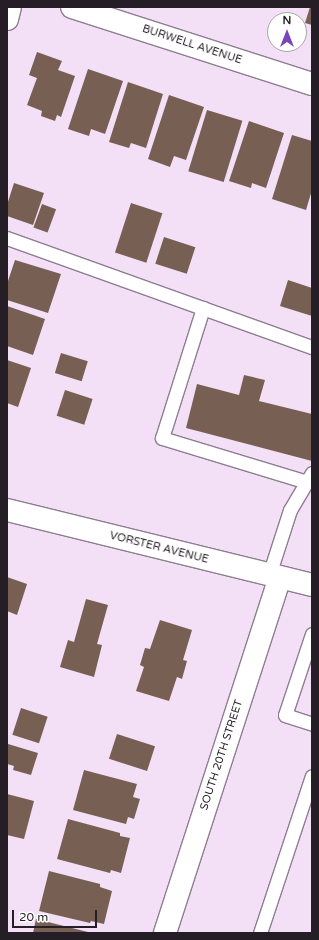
<!DOCTYPE html>
<style>
body{margin:0}
#map{position:relative;width:319px;height:940px;overflow:hidden;background:#f3dff6;font-family:"Varela Round",sans-serif}
div>[style]{position:absolute}
.building>*{inset:0;background:#776053;transform-origin:0 0}
.roads{filter:drop-shadow(1px 0 #8e7d91) drop-shadow(-1px 0 #8e7d91) drop-shadow(0 1px #8e7d91) drop-shadow(0 -1px #8e7d91)}
.lane>*{height:13px;margin:-6.5px;padding:0 6.5px;transform-origin:6.5px;border-radius:6.5px;background:#fff}
.street>*{height:22px;margin:-11px;padding:0 11px;transform-origin:11px;border-radius:11px;background:#fff}
.primary>*{height:22px;margin:-11px;padding:0 11px;transform-origin:11px;border-radius:11px;background:#fff}
span{translate:-50% -50%;white-space:nowrap;text-align:center;line-height:1.15;-webkit-text-stroke:4px #fff;paint-order:stroke}
.street-label{font-size:11px;color:#251e26}
.frame{position:absolute;inset:0;border:8px solid #251e26;pointer-events:none}
.north{position:absolute;left:267px;top:12px;width:40px;height:40px;box-sizing:border-box;background:#fff;border:1px solid #a8a5a8;border-radius:50%;rotate:0deg;font-size:11px;font-weight:700;line-height:16px;text-align:center;color:#251e26}
.north::after{content:'';display:block;margin:auto;width:14px;height:18px;background:#7a44bb;clip-path:polygon(50% 0,100% 100%,50% 72%,0 100%)}
.scale{position:absolute;left:12px;top:910px;width:85px;height:18px;box-sizing:border-box;border:2px solid #251e26;border-top:0;padding-left:5px;font-size:12px;line-height:14px;white-space:nowrap;color:#251e26;-webkit-text-stroke:3px #fff;paint-order:stroke}
</style>
<div id="map">
<div class="building">
<i style="clip-path:polygon(310px 7px,312px 7px,312px 25px,305px 23px)"></i>
<i style="clip-path:polygon(37px 52px,62px 61px,58px 70px,75px 76px,61px 117px,57px 115px,55px 121px,41px 116px,42px 111px,27px 105px,37px 78px,29px 75px)"></i>
<i style="clip-path:polygon(88px 69px,123px 81px,105px 134px,91px 129px,89px 136px,68px 129px)"></i>
<i style="clip-path:polygon(128px 82px,163px 94px,146px 148px,131px 143px,129px 148px,109px 142px)"></i>
<i style="clip-path:polygon(169px 95px,204px 107px,186px 160px,174px 156px,170px 167px,148px 159px)"></i>
<i style="left:207px;top:110px;width:37px;height:64px;rotate:17deg"></i>
<i style="clip-path:polygon(249px 121px,284px 133px,266px 188px,252px 183px,251px 188px,229px 181px)"></i>
<i style="clip-path:polygon(292px 135px,312px 141px,312px 190px,306px 210px,272px 199px)"></i>
<i style="clip-path:polygon(14px 183px,44px 193px,33px 225px,7px 216px,7px 205px)"></i>
<i style="left:131px;top:203px;width:33px;height:52px;rotate:18deg"></i>
<i style="left:42px;top:204px;width:15px;height:25px;rotate:20deg"></i>
<i style="left:164px;top:237px;width:33px;height:28px;rotate:18deg"></i>
<i style="clip-path:polygon(15px 260px,61px 274px,48px 313px,7px 300px,7px 284px)"></i>
<i style="clip-path:polygon(288px 280px,312px 288px,312px 316px,280px 306px)"></i>
<i style="clip-path:polygon(7px 306px,45px 319px,33px 355px,7px 346px)"></i>
<i style="left:61px;top:353px;width:28px;height:21px;rotate:17deg"></i>
<i style="clip-path:polygon(7px 360px,31px 368px,18px 407px,7px 403px)"></i>
<i style="clip-path:polygon(244px 375px,265px 380px,259px 401px,312px 414px,312px 461px,186px 428px,197px 384px,239px 395px)"></i>
<i style="left:65px;top:390px;width:29px;height:27px;rotate:18deg"></i>
<i style="clip-path:polygon(7px 577px,27px 584px,17px 615px,7px 611px)"></i>
<i style="clip-path:polygon(86px 599px,108px 605px,97px 644px,102px 645px,94px 677px,60px 667px,68px 640px,74px 642px)"></i>
<i style="clip-path:polygon(160px 620px,192px 630px,183px 660px,187px 661px,182px 679px,177px 677px,169px 701px,136px 691px,144px 667px,140px 665px,145px 648px,150px 649px)"></i>
<i style="left:21px;top:708px;width:28px;height:28px;rotate:18deg"></i>
<i style="left:117px;top:734px;width:40px;height:26px;rotate:18deg"></i>
<i style="clip-path:polygon(8px 744px,38px 753px,31px 775px,13px 770px,14px 766px,7px 764px)"></i>
<i style="clip-path:polygon(84px 770px,137px 784px,133px 797px,140px 799px,134px 819px,128px 817px,126px 824px,73px 810px)"></i>
<i style="clip-path:polygon(7px 794px,34px 801px,24px 839px,7px 835px)"></i>
<i style="clip-path:polygon(68px 819px,120px 833px,120px 836px,130px 838px,121px 873px,111px 870px,110px 873px,57px 859px)"></i>
<i style="clip-path:polygon(49px 871px,100px 884px,100px 887px,112px 891px,104px 924px,91px 921px,90px 923px,39px 911px)"></i>
<i style="clip-path:polygon(36px 919px,88px 932px,88px 933px,33px 933px)"></i>
</div>
<div class="roads">
<div class="lane">
<i style="left:7px;top:238px;width:324px;rotate:19.7deg"></i>
<i style="left:203px;top:308px;width:136px;rotate:107.5deg"></i>
<i style="left:162px;top:438px;width:152px;rotate:16.9deg"></i>
<i style="left:269px;top:575px;width:68px;rotate:-72.1deg"></i>
<i style="left:290px;top:510px;width:43px;rotate:-59.3deg"></i>
<i style="left:312px;top:634px;width:85px;rotate:108.4deg"></i>
<i style="left:285px;top:715px;width:28px;rotate:18deg"></i>
<i style="left:260px;top:933px;width:165px;rotate:-71.7deg"></i>
</div>
<div class="street">
<i style="left:72px;top:7px;width:252px;rotate:17.8deg"></i>
<i style="left:7px;top:510px;width:314px;rotate:13.8deg"></i>
<i style="left:165px;top:933px;width:373px;rotate:-72.1deg"></i>
</div>
<div class="primary">
<i style="left:7px;top:19px;width:12px;rotate:-76deg"></i>
</div>
</div>
<div class="street-label">
<span style="left:192px;top:45px;rotate:18deg">BURWELL AVENUE</span>
<span style="left:159px;top:548px;rotate:14deg">VORSTER AVENUE</span>
<span style="left:222px;top:755px;rotate:-72deg">SOUTH 20TH STREET</span>
</div>
<div class="frame"></div>
<div class="north">N</div>
<div class="scale">20 m</div>
</div>
